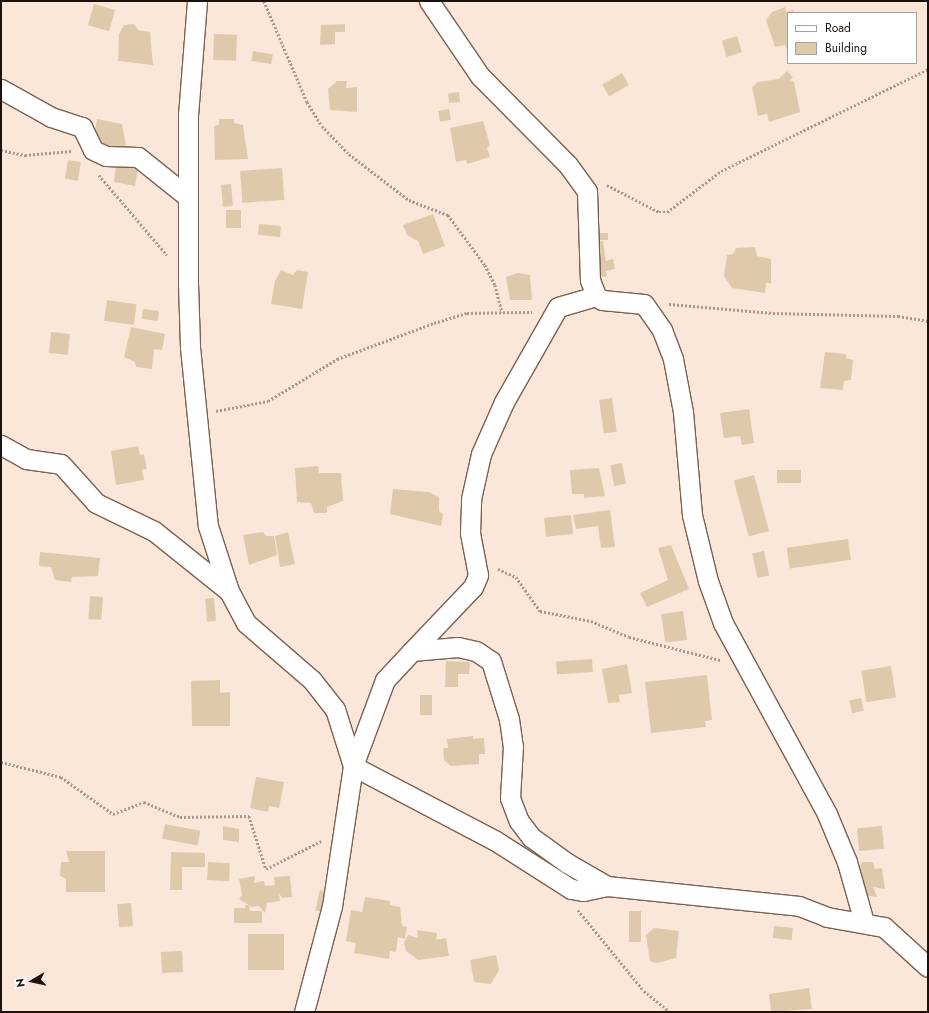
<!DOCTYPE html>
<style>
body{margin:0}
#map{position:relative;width:929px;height:1013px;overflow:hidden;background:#fbe7da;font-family:Jost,sans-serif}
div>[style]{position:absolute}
.building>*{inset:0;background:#decaab;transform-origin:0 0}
.path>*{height:2.5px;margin-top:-1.25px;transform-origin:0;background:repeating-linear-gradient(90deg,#a7978c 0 2px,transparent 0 4px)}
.roads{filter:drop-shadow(1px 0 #7c604d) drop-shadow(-1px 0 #7c604d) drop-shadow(0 1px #7c604d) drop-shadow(0 -1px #7c604d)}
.street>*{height:19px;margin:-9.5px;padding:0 9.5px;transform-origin:9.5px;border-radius:9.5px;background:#fff}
span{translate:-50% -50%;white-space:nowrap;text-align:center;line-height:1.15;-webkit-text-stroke:3.5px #fff;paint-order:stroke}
.frame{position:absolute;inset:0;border:2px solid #1d120b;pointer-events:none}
.legend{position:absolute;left:787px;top:12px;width:130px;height:52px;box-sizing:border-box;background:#fff;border:1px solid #a5a09d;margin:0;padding:5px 7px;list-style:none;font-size:12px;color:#1d120b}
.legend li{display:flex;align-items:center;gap:8px;height:20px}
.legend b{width:20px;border:1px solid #a5a09d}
.north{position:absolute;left:12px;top:961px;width:40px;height:40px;-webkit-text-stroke:3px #fff;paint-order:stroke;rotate:261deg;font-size:11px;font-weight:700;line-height:16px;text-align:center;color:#1d120b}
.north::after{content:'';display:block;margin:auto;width:14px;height:18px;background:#1d120b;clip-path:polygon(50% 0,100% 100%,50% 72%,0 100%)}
</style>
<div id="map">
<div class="building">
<i style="left:94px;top:4px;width:22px;height:22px;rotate:16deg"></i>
<i style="clip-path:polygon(785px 7px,786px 12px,793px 10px,794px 13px,788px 13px,788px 52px,785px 45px,775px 47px,766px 20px,772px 12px)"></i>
<i style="clip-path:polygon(134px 24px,138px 30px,150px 32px,153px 65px,118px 61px,119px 34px,124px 25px)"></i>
<i style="clip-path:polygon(345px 24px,345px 32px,335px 32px,335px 44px,320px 45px,321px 25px)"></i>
<i style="left:214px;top:34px;width:23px;height:26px;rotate:2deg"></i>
<i style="left:737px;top:36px;width:17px;height:16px;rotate:73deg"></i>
<i style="left:253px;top:51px;width:20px;height:10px;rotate:9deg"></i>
<i style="clip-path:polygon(787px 71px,793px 77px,790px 80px,794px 82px,800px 112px,769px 122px,767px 114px,758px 116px,752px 87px,758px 82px,779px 79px)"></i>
<i style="left:622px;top:73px;width:14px;height:23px;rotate:60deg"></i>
<i style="clip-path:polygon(337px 81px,347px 81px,346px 88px,357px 87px,357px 112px,330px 110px,328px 89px)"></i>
<i style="left:459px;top:92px;width:10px;height:11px;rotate:84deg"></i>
<i style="left:449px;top:109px;width:11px;height:11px;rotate:80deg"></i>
<i style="clip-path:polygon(97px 119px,122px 124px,126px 145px,120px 150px,102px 150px,94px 137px)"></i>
<i style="clip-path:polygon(219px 119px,234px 119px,234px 123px,243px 125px,248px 159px,215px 160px,214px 126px,219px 125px)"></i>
<i style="clip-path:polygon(483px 121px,490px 145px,487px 148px,490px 157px,467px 164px,466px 160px,456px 162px,450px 128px)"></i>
<i style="clip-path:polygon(117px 157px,139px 163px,135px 186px,114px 182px)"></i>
<i style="left:68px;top:160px;width:13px;height:19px;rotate:9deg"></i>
<i style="left:282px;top:168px;width:32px;height:42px;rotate:86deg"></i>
<i style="left:231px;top:184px;width:22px;height:10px;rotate:85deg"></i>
<i style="left:226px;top:210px;width:15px;height:18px"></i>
<i style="clip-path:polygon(433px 214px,445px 246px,423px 254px,418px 241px,407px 235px,403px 225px)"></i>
<i style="left:259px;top:224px;width:22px;height:11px;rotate:5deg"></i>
<i style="left:608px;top:233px;width:7px;height:15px;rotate:90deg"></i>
<i style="clip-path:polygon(603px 241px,606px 261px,613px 259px,615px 269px,606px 271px,607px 276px,595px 279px,590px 244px)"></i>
<i style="clip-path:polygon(755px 247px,757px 256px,771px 259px,771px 283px,766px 283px,765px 293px,732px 288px,724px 276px,727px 255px,733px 254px,736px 248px)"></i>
<i style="clip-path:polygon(281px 270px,293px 275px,297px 270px,308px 272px,302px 309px,271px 304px,275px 281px)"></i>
<i style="clip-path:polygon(518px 273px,530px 275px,532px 300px,510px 300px,506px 277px)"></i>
<i style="left:107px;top:300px;width:30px;height:21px;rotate:8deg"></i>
<i style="left:143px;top:309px;width:16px;height:10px;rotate:7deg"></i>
<i style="clip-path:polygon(131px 327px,165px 334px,162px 350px,154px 349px,152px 369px,136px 367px,135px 362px,124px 357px)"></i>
<i style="left:51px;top:332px;width:19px;height:21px;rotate:6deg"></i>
<i style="clip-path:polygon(825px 352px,846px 354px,846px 358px,853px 360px,851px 380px,844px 381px,843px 390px,820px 388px)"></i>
<i style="left:612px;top:398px;width:34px;height:13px;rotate:82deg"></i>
<i style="clip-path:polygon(749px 409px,754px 443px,742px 445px,740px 436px,724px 438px,720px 413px)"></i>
<i style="clip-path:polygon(138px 446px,140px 455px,144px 454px,147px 469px,142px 470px,144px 480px,116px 485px,111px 451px)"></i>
<i style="left:622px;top:463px;width:21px;height:12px;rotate:79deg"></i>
<i style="clip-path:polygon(318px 466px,319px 473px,341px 473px,343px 501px,327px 507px,327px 513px,314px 513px,311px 503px,297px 502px,295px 468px)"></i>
<i style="clip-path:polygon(599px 468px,605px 496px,584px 498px,584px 494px,572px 494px,570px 470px)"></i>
<i style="left:801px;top:470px;width:13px;height:24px;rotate:90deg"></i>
<i style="left:754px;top:475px;width:58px;height:21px;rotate:75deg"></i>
<i style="clip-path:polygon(393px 489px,429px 492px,439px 497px,439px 511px,443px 514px,441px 526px,390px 514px)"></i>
<i style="clip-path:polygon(610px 510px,615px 547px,601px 548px,598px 526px,576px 529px,573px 515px)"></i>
<i style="left:571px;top:515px;width:19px;height:27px;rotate:84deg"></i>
<i style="clip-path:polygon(263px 532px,266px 536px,274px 536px,277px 555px,249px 565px,243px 535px)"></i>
<i style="clip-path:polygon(288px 532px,295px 564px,280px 567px,275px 536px)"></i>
<i style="left:848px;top:539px;width:21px;height:62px;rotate:82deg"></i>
<i style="clip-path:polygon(671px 545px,689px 589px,647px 607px,640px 593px,668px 580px,658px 548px)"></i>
<i style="left:764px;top:551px;width:25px;height:12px;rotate:78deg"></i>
<i style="clip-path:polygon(40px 552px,100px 558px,98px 576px,72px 577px,71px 582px,55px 580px,51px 567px,39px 566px)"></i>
<i style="left:90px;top:596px;width:13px;height:23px;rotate:4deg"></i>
<i style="left:214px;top:598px;width:23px;height:9px;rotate:85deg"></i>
<i style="left:683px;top:611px;width:29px;height:22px;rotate:82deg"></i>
<i style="left:592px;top:659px;width:13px;height:36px;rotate:86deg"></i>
<i style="clip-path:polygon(446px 661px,470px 662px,469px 674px,458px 674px,458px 687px,445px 687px)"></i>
<i style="clip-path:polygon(627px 664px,632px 693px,619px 695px,620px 702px,608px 703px,602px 669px)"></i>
<i style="left:891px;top:666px;width:32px;height:30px;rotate:81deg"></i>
<i style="clip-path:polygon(707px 675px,712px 720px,705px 721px,706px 727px,651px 733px,645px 682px)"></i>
<i style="clip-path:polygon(220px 680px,220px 693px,230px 692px,230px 726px,192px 726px,191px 681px)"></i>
<i style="left:420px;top:695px;width:12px;height:20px"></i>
<i style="left:861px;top:698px;width:13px;height:12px;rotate:77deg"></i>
<i style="clip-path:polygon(473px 736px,473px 739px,484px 738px,485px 754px,479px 754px,479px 764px,451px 766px,444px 760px,443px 748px,448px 748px,447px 739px)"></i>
<i style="clip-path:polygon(256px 777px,284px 782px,279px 808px,269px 806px,268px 812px,250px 808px)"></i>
<i style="left:165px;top:824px;width:36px;height:15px;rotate:11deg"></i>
<i style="clip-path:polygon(223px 826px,239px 829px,239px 842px,223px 840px)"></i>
<i style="left:882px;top:826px;width:23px;height:25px;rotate:85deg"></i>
<i style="clip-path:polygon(66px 851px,105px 851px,105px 892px,66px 892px,66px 879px,60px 876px,61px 862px,69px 862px)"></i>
<i style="clip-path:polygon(171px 852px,205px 853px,205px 867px,182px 867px,182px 890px,170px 890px)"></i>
<i style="left:208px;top:862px;width:22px;height:18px;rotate:3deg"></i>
<i style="clip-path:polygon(862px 862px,873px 862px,875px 869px,882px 868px,885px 889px,873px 887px,877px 897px,862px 895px,855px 876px)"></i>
<i style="clip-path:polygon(255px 876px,254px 883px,264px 881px,265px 886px,275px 885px,274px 877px,290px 876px,292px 897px,282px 898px,279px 893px,280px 901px,267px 903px,265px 913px,259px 906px,252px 907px,239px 899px,242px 895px,239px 879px)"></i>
<i style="left:320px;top:890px;width:13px;height:21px;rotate:13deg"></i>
<i style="clip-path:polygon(365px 897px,390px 901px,390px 905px,400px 907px,402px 926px,407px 927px,405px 939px,398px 937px,396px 952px,390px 951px,389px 959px,354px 953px,356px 943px,346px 941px,351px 910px,362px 912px)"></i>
<i style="left:131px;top:903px;width:23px;height:14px;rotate:85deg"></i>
<i style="clip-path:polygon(245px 905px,249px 905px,250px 911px,262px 911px,262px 923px,234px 923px,234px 908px,245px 908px)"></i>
<i style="left:629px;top:911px;width:12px;height:31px"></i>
<i style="left:774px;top:926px;width:19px;height:12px;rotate:6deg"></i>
<i style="clip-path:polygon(654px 928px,679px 931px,676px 958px,657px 963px,650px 961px,646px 935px)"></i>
<i style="clip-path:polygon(417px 930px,437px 933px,436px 940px,446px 938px,449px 956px,418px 960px,406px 951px,404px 943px,408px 935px,418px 938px)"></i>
<i style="left:248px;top:934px;width:36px;height:36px"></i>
<i style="left:182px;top:951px;width:21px;height:21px;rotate:87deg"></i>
<i style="clip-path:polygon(496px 955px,499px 970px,491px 984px,474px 982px,470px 960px)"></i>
<i style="clip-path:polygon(809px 988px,812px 1009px,771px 1012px,769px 994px)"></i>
</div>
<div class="path">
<i style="left:264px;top:1px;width:110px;rotate:66.9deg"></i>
<i style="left:307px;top:102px;width:28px;rotate:58deg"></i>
<i style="left:322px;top:126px;width:39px;rotate:46deg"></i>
<i style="left:349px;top:154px;width:76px;rotate:37.5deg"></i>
<i style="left:409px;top:200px;width:42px;rotate:21deg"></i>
<i style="left:448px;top:215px;width:62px;rotate:53.5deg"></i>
<i style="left:485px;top:265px;width:22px;rotate:63deg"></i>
<i style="left:495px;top:285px;width:28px;rotate:75deg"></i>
<i style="left:1px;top:150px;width:25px;rotate:12deg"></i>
<i style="left:25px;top:155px;width:47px;rotate:-4.9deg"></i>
<i style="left:99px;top:175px;width:105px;rotate:49.6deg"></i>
<i style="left:607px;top:185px;width:59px;rotate:27.4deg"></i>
<i style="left:659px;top:212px;width:8px"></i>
<i style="left:667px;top:212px;width:68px;rotate:-37.2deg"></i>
<i style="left:721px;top:171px;width:231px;rotate:-26.2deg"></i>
<i style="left:669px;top:304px;width:104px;rotate:4.9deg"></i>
<i style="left:773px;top:313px;width:125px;rotate:1.4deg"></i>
<i style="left:898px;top:316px;width:30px;rotate:9deg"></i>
<i style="left:216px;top:411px;width:53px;rotate:-10.9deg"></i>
<i style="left:268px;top:401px;width:81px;rotate:-31.3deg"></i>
<i style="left:337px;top:359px;width:103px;rotate:-20.4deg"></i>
<i style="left:434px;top:323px;width:34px;rotate:-17deg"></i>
<i style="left:467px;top:313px;width:65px;rotate:-0.9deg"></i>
<i style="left:498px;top:569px;width:20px;rotate:24deg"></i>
<i style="left:516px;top:577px;width:42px;rotate:54.8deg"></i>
<i style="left:540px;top:611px;width:52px;rotate:11.1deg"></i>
<i style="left:591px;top:621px;width:41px;rotate:22.8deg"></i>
<i style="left:629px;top:637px;width:94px;rotate:14.2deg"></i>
<i style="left:1px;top:762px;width:62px;rotate:14deg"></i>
<i style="left:61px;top:777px;width:64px;rotate:35.4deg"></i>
<i style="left:113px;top:814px;width:33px;rotate:-21deg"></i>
<i style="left:144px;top:802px;width:39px;rotate:23deg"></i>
<i style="left:180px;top:817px;width:69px;rotate:-0.8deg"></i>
<i style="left:249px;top:816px;width:56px;rotate:72.2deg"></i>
<i style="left:266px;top:869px;width:62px;rotate:-27deg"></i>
<i style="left:578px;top:910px;width:104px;rotate:50.8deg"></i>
<i style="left:644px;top:991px;width:33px;rotate:39deg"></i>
</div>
<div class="roads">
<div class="street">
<i style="left:197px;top:1px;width:114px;rotate:94.5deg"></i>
<i style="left:188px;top:115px;width:168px;rotate:90deg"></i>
<i style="left:188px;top:283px;width:64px;rotate:88.2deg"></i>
<i style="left:190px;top:347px;width:180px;rotate:84.3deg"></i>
<i style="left:208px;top:526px;width:68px;rotate:72.1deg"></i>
<i style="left:229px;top:591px;width:36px;rotate:62deg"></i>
<i style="left:246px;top:623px;width:87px;rotate:40.8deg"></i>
<i style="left:312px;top:680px;width:37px;rotate:52deg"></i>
<i style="left:335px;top:709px;width:60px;rotate:72.5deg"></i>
<i style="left:353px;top:766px;width:142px;rotate:98.5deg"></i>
<i style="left:332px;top:906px;width:110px;rotate:104.8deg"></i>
<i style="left:429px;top:1px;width:91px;rotate:55.8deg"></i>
<i style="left:480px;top:76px;width:125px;rotate:45.3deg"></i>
<i style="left:568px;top:165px;width:32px;rotate:54deg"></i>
<i style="left:587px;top:191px;width:89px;rotate:88.1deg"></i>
<i style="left:590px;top:280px;width:17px;rotate:69deg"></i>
<i style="left:596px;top:296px;width:7px;rotate:34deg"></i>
<i style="left:602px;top:300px;width:42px;rotate:5.4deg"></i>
<i style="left:644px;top:304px;width:32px;rotate:55deg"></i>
<i style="left:662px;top:330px;width:31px;rotate:69deg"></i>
<i style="left:673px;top:359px;width:54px;rotate:79.3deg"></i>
<i style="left:683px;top:412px;width:103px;rotate:85deg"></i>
<i style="left:692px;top:515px;width:68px;rotate:76.4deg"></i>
<i style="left:708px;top:581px;width:45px;rotate:70.3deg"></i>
<i style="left:723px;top:623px;width:217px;rotate:61.4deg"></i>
<i style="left:827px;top:814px;width:52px;rotate:67.4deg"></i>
<i style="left:847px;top:862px;width:62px;rotate:74.2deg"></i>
<i style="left:1px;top:89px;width:57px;rotate:29.2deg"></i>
<i style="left:51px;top:117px;width:33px;rotate:18deg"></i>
<i style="left:82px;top:127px;width:25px;rotate:64deg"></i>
<i style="left:93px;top:150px;width:14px;rotate:25deg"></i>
<i style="left:106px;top:156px;width:32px;rotate:2deg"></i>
<i style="left:138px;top:157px;width:64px;rotate:38.7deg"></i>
<i style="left:1px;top:445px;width:29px;rotate:29deg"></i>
<i style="left:26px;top:459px;width:35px;rotate:8deg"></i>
<i style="left:61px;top:464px;width:52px;rotate:48.1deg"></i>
<i style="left:96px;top:503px;width:64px;rotate:25.8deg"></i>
<i style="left:154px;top:531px;width:96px;rotate:38.7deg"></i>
<i style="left:412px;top:651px;width:88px;rotate:-46.4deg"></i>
<i style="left:473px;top:587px;width:13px;rotate:-67deg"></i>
<i style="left:478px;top:575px;width:43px;rotate:-100.8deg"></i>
<i style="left:470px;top:533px;width:34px;rotate:-88deg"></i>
<i style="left:471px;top:499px;width:46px;rotate:-77.5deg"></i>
<i style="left:481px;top:454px;width:57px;rotate:-66.1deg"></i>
<i style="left:504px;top:402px;width:109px;rotate:-60.4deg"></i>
<i style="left:558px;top:307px;width:40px;rotate:-16deg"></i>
<i style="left:607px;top:886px;width:24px;rotate:168deg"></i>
<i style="left:584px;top:891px;width:13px;rotate:-171deg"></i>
<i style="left:571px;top:889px;width:91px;rotate:-147.5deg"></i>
<i style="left:494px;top:840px;width:159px;rotate:-152.3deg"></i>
<i style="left:353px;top:766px;width:92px;rotate:-69.6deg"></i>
<i style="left:385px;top:680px;width:40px;rotate:-47deg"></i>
<i style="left:412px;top:651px;width:46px;rotate:-5deg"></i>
<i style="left:458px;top:647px;width:18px;rotate:13deg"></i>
<i style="left:476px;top:651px;width:18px;rotate:34deg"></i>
<i style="left:491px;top:661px;width:61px;rotate:72.8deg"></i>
<i style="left:509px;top:719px;width:27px;rotate:82deg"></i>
<i style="left:513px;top:746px;width:52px;rotate:93.3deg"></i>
<i style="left:510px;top:798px;width:25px;rotate:69deg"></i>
<i style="left:519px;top:821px;width:20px;rotate:53deg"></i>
<i style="left:531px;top:837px;width:44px;rotate:35.8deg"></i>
<i style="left:567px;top:863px;width:46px;rotate:29.9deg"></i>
<i style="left:607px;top:886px;width:193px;rotate:5.9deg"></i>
<i style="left:799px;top:906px;width:30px;rotate:21deg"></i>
<i style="left:827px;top:917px;width:58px;rotate:10deg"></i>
<i style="left:884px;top:927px;width:59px;rotate:42.3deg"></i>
</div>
</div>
<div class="frame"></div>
<ul class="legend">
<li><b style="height:5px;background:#fff"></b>Road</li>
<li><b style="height:11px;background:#decaab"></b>Building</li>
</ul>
<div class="north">N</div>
</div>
